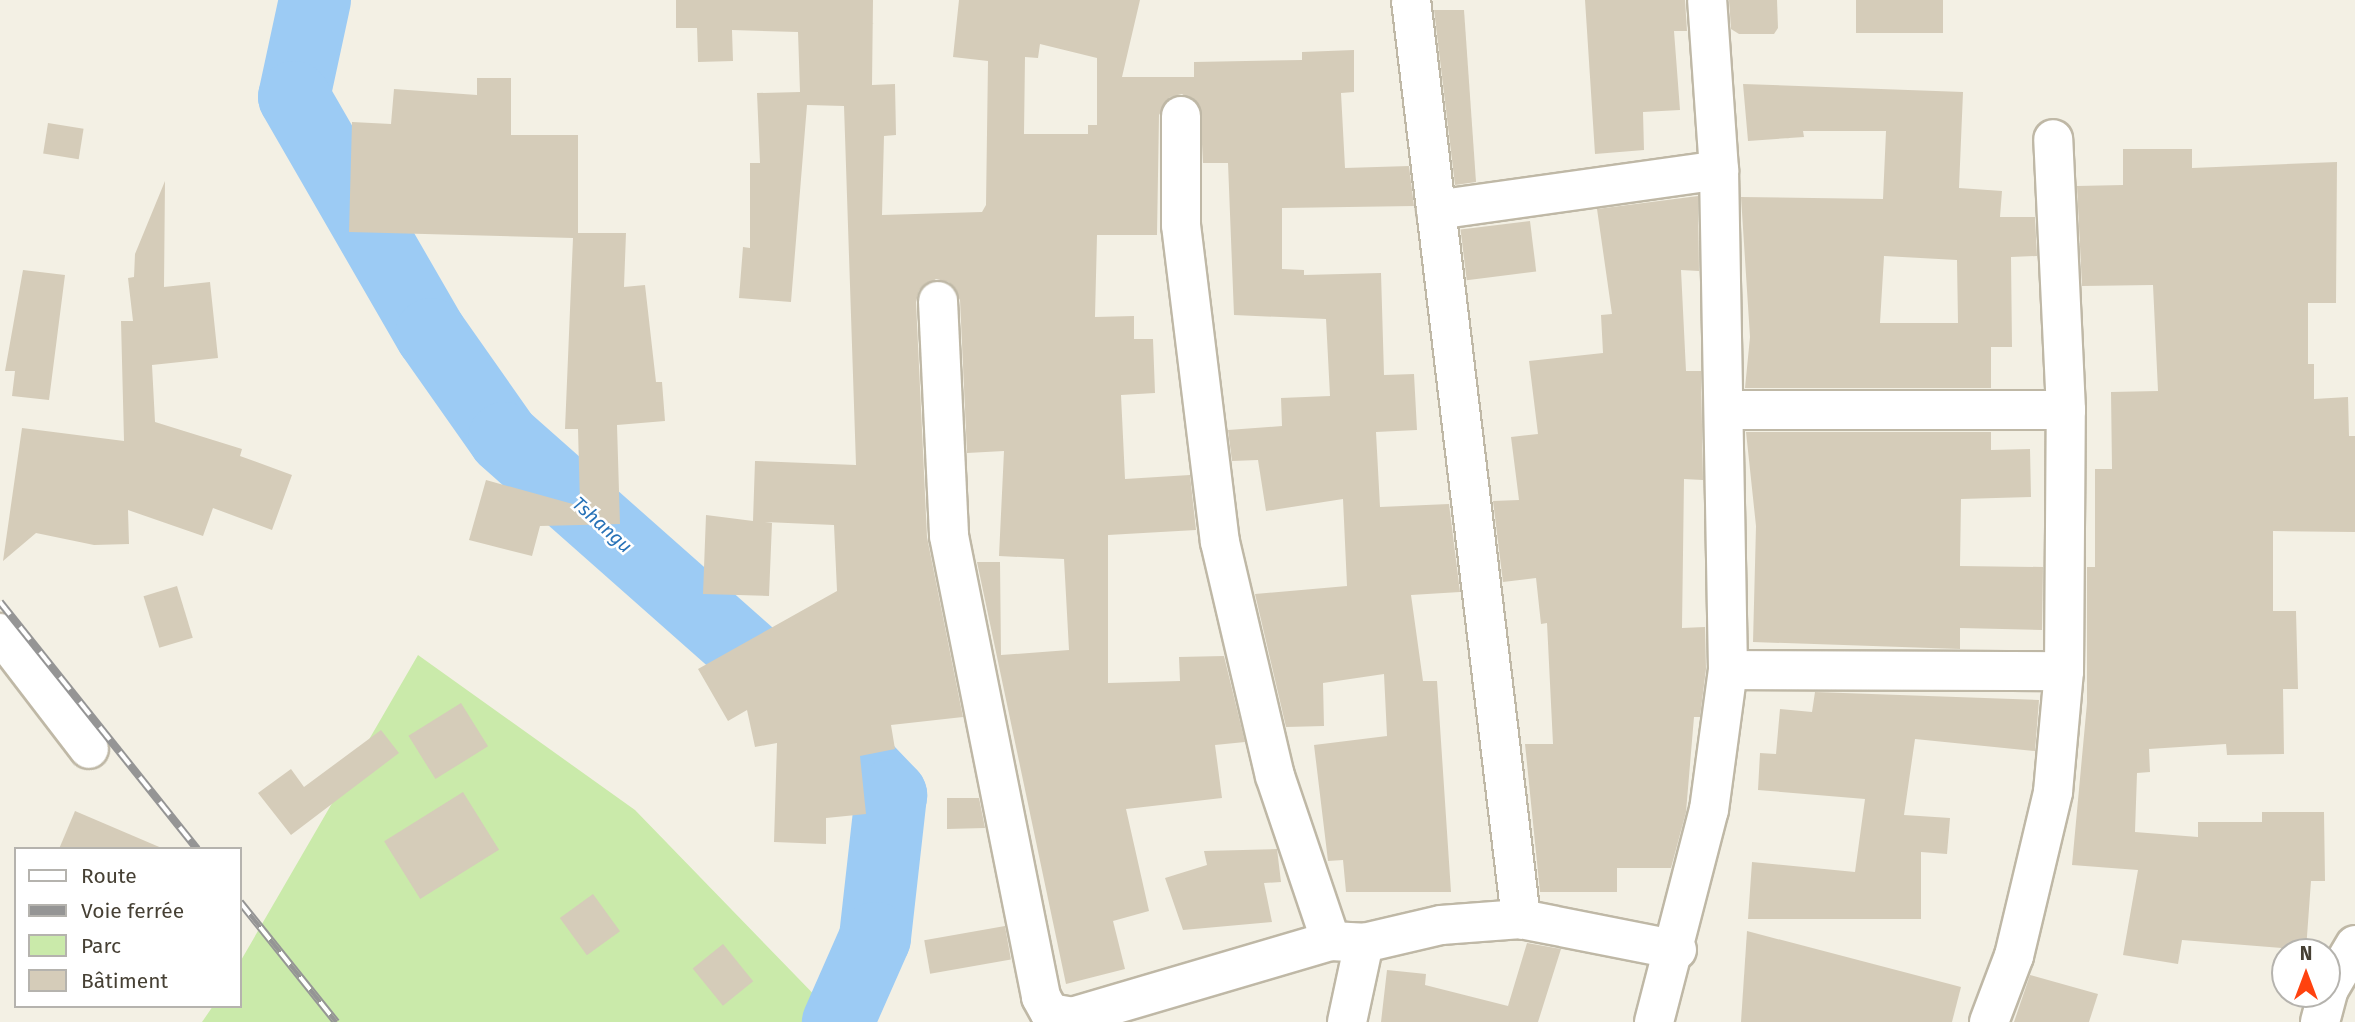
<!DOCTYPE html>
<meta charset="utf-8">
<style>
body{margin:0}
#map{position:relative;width:2355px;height:1022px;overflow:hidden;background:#f3f0e4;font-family:"Fira Sans",sans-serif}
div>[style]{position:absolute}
.green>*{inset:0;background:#caeaaa}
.river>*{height:72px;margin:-36px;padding:0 36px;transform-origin:36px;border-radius:36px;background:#9ccbf4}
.building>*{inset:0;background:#d5ccb9;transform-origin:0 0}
.roads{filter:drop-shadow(2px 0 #bfb8a6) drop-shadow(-2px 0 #bfb8a6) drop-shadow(0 2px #bfb8a6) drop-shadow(0 -2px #bfb8a6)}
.minor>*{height:38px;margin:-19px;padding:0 19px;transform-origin:19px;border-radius:19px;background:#fff}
.rail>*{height:8px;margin-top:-4px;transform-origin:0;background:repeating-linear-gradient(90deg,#fff 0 16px,#959595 0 32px);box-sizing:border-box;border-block:2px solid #959595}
span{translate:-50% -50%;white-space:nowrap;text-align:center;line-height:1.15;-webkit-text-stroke:5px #fff;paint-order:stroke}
.water-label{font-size:19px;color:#2772b7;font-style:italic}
.legend{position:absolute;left:14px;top:847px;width:228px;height:161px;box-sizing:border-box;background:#fff;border:2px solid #b5b3ae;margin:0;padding:9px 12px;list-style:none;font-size:21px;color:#464034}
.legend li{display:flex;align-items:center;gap:14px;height:35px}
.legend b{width:35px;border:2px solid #b5b3ae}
.north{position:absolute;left:2271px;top:938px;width:70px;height:70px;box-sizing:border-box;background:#fff;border:2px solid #b5b3ae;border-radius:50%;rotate:0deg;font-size:19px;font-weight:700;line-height:28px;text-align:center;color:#464034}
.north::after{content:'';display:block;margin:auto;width:24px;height:32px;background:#ff420f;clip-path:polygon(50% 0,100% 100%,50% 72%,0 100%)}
</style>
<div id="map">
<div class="green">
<i style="clip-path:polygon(418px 655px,635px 810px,830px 1011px,826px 1022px,202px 1022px,213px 1006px,240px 1006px,240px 962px)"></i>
</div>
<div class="river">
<i style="left:315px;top:0;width:99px;rotate:102.2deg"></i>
<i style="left:294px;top:97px;width:274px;rotate:60deg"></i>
<i style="left:431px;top:334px;width:127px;rotate:54.9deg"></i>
<i style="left:504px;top:438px;width:395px;rotate:41.5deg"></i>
<i style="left:800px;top:700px;width:132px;rotate:46.2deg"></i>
<i style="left:891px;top:795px;width:144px;rotate:96.4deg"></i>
<i style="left:875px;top:938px;width:92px;rotate:113.8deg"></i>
</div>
<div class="building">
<i style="clip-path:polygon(evenodd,676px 0,873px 0,872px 85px,895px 84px,896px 135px,884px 136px,882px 215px,982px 212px,986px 205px,988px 61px,953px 57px,959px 0,1140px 0,1122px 77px,1194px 77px,1194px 62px,1302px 60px,1302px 52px,1354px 50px,1354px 92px,1341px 93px,1345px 168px,1409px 166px,1414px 206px,1282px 208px,1282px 269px,1304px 270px,1304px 275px,1381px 273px,1384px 375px,1414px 374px,1417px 430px,1376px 432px,1380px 507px,1449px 504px,1460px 592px,1411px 595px,1423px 681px,1437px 681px,1451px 892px,1346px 892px,1343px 860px,1328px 861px,1314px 745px,1387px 736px,1384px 674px,1323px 683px,1324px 726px,1286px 727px,1255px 594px,1347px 586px,1343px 499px,1266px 511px,1258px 460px,1232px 461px,1228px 430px,1282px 426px,1281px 398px,1330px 396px,1326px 319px,1234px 315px,1228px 163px,1203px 163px,1200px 106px,1182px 94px,1170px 97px,1159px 115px,1157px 235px,1097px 235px,1095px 317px,1134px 316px,1134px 339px,1153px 339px,1155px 393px,1121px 395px,1125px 479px,1190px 475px,1196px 530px,1108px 535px,1108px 683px,1180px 681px,1179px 657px,1224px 656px,1245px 742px,1215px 745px,1222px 798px,1126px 809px,1149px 911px,1113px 921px,1125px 969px,1066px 984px,977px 562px,1000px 562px,1001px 655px,1069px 650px,1064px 559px,999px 556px,1004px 451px,967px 453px,960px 300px,949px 282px,936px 279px,919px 290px,916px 302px,927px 537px,963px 717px,891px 725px,895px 749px,860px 756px,866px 814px,826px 818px,826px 844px,774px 842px,777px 743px,755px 747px,747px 710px,728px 721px,698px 669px,837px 591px,834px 525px,765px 522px,772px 523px,769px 596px,703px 594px,706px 515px,753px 521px,755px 461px,856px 465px,844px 106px,807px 105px,791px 302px,739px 298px,743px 247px,750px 248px,750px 163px,760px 163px,757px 93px,800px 92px,798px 32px,732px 30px,733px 61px,698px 62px,697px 28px,676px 28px,676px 0,1040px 44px,1097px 58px,1097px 125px,1088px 125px,1088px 134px,1024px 134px,1025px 57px,1038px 58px,1040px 44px)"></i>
<i style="clip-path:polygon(1585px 0,1685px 0,1687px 31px,1674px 31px,1680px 110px,1643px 112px,1644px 150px,1595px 154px)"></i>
<i style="clip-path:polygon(1729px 0,1777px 0,1778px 28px,1774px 34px,1739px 34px,1731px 29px)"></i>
<i style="left:1856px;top:0;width:87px;height:33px"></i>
<i style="clip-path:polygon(1434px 10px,1464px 10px,1476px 182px,1455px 185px)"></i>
<i style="clip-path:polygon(477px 78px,511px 78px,511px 135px,578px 135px,578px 233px,626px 233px,624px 287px,645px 285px,656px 382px,662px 382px,665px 421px,617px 425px,620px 524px,540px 526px,532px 556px,469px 540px,486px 480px,580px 506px,578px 429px,565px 429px,573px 238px,349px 232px,352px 122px,391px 124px,394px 89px,477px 95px)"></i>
<i style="clip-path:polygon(evenodd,1743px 84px,1963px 92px,1959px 188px,2002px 191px,2000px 217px,2035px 217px,2037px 256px,2011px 257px,2012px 347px,1991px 347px,1991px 388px,1745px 388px,1750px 337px,1741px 197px,1883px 199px,1886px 131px,1803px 131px,1804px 137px,1748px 141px,1743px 84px,1884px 256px,1957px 260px,1958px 323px,1880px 323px,1884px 256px)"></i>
<i style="left:48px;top:123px;width:36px;height:31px;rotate:9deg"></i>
<i style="clip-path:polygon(2123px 149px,2192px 149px,2192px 168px,2337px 162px,2336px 303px,2308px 303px,2308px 364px,2314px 364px,2314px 399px,2348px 397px,2349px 436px,2355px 436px,2355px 532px,2273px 531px,2273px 611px,2296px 611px,2298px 689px,2283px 689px,2284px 754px,2227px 755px,2226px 744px,2149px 749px,2150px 772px,2137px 773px,2135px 832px,2198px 837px,2198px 822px,2262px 822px,2262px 812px,2324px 812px,2325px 881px,2311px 881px,2306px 950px,2182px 940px,2178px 964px,2123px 955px,2138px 870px,2072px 865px,2087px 703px,2087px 567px,2095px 567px,2095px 469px,2112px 469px,2111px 392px,2158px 391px,2153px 285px,2082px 286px,2077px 186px,2123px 185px)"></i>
<i style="clip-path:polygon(165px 181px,164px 287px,210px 282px,218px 358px,152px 365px,155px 422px,242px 449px,240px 456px,292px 475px,272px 530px,213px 508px,203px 536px,128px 510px,129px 544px,94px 545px,36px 533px,3px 561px,22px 428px,124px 441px,121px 321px,133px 321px,128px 278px,134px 277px,135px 254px)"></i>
<i style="clip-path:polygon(1698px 196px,1699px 271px,1681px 270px,1686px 371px,1701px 371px,1703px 480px,1684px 479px,1682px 628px,1705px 627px,1706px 669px,1700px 717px,1694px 717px,1686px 812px,1671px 868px,1617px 868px,1617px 892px,1540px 892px,1525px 744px,1553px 744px,1547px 623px,1541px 624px,1536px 578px,1503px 582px,1493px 501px,1519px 500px,1511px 437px,1538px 434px,1529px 361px,1603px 353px,1601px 315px,1612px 314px,1597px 209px)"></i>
<i style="left:1530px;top:221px;width:51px;height:70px;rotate:83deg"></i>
<i style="clip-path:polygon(23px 270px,65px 275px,49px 400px,12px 396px,15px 371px,5px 371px)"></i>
<i style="clip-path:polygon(1746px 432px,1991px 432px,1991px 450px,2030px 449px,2031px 497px,1961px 499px,1960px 566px,2043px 567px,2042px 630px,1960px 628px,1960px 649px,1753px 642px,1756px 526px)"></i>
<i style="left:177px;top:586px;width:54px;height:35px;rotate:73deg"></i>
<i style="clip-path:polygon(1815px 692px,2039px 700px,2035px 751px,1915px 739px,1904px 815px,1950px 818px,1947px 854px,1921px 852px,1921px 919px,1748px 919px,1752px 862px,1855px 872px,1865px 799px,1758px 790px,1760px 753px,1776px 754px,1780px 709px,1812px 712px)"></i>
<i style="left:461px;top:703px;width:51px;height:62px;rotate:58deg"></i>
<i style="clip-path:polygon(381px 730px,399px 753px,291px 835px,258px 793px,291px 769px,304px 787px)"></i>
<i style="left:463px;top:792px;width:68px;height:93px;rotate:58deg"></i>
<i style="clip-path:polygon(947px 798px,979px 798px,985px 828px,947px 829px)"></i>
<i style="clip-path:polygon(75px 811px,164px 849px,59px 849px)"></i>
<i style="clip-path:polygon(1277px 849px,1281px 882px,1264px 883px,1272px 922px,1183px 930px,1165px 878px,1207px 865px,1204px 851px)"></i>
<i style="left:593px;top:894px;width:46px;height:41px;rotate:54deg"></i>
<i style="left:1005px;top:926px;width:34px;height:82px;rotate:80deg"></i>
<i style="clip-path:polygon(1747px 931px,1961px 987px,1952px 1022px,1741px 1022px)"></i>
<i style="clip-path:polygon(1527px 943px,1561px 949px,1538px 1022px,1381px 1022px,1387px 970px,1426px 974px,1425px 985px,1508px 1006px)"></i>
<i style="left:723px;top:944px;width:48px;height:39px;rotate:51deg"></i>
<i style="clip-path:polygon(2030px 975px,2098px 994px,2089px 1022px,2014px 1022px)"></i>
</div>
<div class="roads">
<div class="minor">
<i style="left:1411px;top:0;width:926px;rotate:83.17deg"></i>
<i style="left:1181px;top:116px;width:109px;rotate:90deg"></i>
<i style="left:1181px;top:225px;width:319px;rotate:83deg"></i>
<i style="left:1220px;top:542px;width:240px;rotate:76.8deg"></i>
<i style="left:1275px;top:776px;width:174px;rotate:71.3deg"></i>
<i style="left:1436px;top:210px;width:286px;rotate:-8deg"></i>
<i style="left:938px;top:301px;width:235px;rotate:87.3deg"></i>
<i style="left:949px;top:536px;width:470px;rotate:78.7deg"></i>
<i style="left:1041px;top:997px;width:18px;rotate:61deg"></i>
<i style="left:1050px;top:1013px;width:22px;rotate:10deg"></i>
<i style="left:1072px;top:1017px;width:270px;rotate:-16.4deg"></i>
<i style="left:1331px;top:941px;width:33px;rotate:3deg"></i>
<i style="left:1364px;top:943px;width:79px;rotate:-13.2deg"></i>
<i style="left:1441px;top:925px;width:80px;rotate:-4.3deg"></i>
<i style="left:1521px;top:919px;width:159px;rotate:11.2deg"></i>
<i style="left:1725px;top:410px;width:341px"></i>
<i style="left:0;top:633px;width:146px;rotate:52.5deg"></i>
<i style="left:1728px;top:670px;width:336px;rotate:0.2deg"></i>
<i style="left:1347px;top:1022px;width:81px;rotate:-77.9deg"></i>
<i style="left:1654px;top:1022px;width:219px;rotate:-75.5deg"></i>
<i style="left:1709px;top:810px;width:141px;rotate:-82.3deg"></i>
<i style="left:1728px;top:670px;width:500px;rotate:-91.03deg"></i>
<i style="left:1719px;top:170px;width:170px;rotate:-94deg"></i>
<i style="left:1989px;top:1022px;width:71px;rotate:-69.3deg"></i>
<i style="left:2014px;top:956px;width:169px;rotate:-76.6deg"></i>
<i style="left:2053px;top:792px;width:121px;rotate:-84.8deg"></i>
<i style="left:2064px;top:671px;width:261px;rotate:-89.6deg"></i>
<i style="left:2066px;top:410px;width:271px;rotate:-92.7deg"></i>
<i style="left:2320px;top:1022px;width:34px;rotate:-75deg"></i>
<i style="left:2329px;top:989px;width:51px;rotate:-59.4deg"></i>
</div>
</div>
<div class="rail">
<i style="left:0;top:602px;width:316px;rotate:51.4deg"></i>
<i style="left:240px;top:902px;width:154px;rotate:51.3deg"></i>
</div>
<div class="water-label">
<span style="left:602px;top:525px;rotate:42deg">Tshangu</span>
</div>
<ul class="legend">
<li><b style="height:9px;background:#fff"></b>Route</li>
<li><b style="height:9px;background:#959595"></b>Voie ferrée</li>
<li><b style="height:19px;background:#caeaaa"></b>Parc</li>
<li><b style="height:19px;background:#d5ccb9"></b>Bâtiment</li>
</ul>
<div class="north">N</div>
</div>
